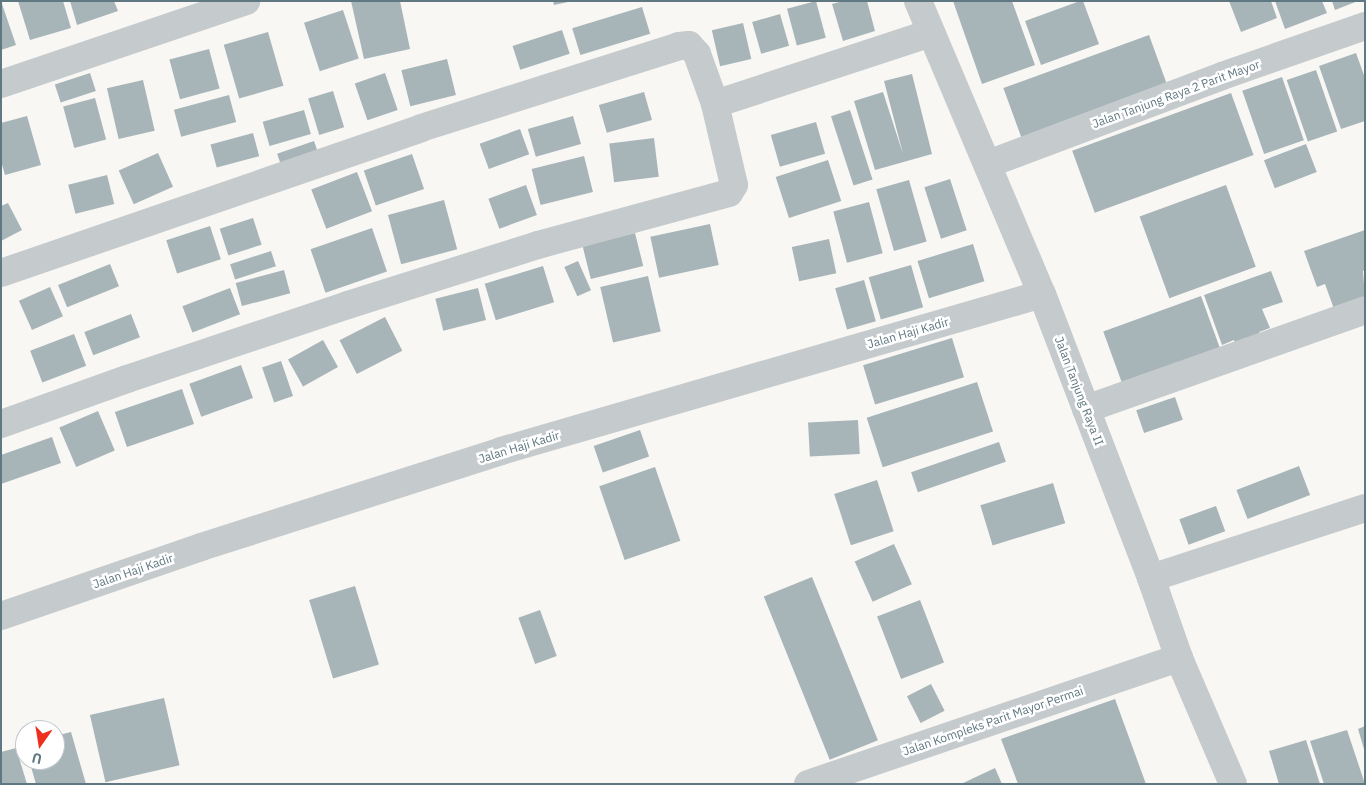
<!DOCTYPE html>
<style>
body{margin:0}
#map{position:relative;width:1366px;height:785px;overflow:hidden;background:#f8f7f4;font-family:"IBM Plex Sans",sans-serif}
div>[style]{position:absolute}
.building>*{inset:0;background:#a8b5b8;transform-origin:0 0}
.minor>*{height:28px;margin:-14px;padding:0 14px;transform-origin:14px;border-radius:14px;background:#c5cacc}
span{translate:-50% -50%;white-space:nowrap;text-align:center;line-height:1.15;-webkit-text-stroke:5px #fff;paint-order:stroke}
.street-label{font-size:12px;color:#607881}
.frame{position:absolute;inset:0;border:2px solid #607881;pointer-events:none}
.north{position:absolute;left:15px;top:720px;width:50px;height:50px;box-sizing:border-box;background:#fff;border:1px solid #bfc9cd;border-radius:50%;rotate:193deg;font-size:14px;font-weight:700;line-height:20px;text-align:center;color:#607881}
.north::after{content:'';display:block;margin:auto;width:18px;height:22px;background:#ee2f1d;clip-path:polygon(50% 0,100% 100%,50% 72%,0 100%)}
</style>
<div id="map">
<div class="building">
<i style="clip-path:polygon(1px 1px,16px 45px,1px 50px)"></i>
<i style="clip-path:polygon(18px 1px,63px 1px,71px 28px,30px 40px)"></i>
<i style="clip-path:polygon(70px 1px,114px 1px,118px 11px,77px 25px)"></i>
<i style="clip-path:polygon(351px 1px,400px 1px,410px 49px,364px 59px)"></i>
<i style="clip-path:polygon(553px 1px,568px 1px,568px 2px,554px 5px)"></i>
<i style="left:816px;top:1px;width:38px;height:30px;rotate:75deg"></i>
<i style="clip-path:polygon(843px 1px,867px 1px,875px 31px,843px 41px,832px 4px)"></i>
<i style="clip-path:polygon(953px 1px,1012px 1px,1035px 65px,982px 84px)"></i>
<i style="clip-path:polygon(1080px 1px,1083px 1px,1099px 44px,1041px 65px,1025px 21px)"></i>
<i style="clip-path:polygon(1229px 1px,1271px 1px,1277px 18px,1241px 32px)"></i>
<i style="clip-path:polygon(1275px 1px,1322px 1px,1327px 13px,1285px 29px)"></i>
<i style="clip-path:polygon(1332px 1px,1358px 1px,1335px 10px)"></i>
<i style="left:642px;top:7px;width:28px;height:73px;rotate:73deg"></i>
<i style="left:343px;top:10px;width:51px;height:41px;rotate:72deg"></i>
<i style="left:780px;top:14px;width:33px;height:29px;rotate:74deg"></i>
<i style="left:743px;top:23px;width:37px;height:32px;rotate:77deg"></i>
<i style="left:562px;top:30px;width:25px;height:52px;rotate:72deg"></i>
<i style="left:268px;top:32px;width:56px;height:46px;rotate:74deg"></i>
<i style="left:1149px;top:35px;width:55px;height:155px;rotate:70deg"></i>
<i style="left:209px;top:49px;width:41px;height:41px;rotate:75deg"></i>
<i style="clip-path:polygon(1356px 53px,1365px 78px,1365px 121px,1341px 129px,1319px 66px)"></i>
<i style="left:447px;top:59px;width:37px;height:47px;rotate:76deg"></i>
<i style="left:1316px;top:70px;width:65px;height:31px;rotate:71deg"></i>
<i style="left:90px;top:73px;width:19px;height:37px;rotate:72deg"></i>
<i style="left:385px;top:73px;width:39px;height:32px;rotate:71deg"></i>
<i style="clip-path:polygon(912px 74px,932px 154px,875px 170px,854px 101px,883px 92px,903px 154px,884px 81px)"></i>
<i style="left:1282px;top:77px;width:67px;height:42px;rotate:71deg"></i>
<i style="left:143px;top:80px;width:52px;height:37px;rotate:77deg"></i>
<i style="left:333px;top:91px;width:38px;height:26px;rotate:73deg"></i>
<i style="left:644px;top:92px;width:29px;height:47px;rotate:74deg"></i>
<i style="left:1231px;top:93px;width:66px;height:169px;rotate:70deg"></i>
<i style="left:229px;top:95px;width:28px;height:57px;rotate:75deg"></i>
<i style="left:95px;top:98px;width:43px;height:33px;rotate:75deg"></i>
<i style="left:304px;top:110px;width:25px;height:43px;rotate:74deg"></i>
<i style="left:850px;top:110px;width:73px;height:20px;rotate:72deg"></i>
<i style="clip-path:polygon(27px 116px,41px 165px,5px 175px,1px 161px,1px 123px)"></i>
<i style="left:573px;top:116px;width:29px;height:47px;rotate:74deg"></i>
<i style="left:816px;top:122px;width:33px;height:47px;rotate:74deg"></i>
<i style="left:520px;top:129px;width:27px;height:43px;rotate:70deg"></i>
<i style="left:253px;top:133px;width:24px;height:44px;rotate:75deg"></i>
<i style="left:654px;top:138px;width:39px;height:45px;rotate:83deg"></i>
<i style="left:314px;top:141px;width:18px;height:39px;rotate:71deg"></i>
<i style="left:1306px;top:144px;width:30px;height:45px;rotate:69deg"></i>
<i style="left:158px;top:153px;width:37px;height:43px;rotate:66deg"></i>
<i style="left:412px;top:154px;width:37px;height:51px;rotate:71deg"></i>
<i style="left:584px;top:156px;width:37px;height:54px;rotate:76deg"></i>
<i style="left:828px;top:160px;width:43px;height:55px;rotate:72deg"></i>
<i style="left:357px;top:172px;width:42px;height:49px;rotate:69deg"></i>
<i style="left:107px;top:175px;width:30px;height:40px;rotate:76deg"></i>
<i style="left:950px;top:179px;width:54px;height:27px;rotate:72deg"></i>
<i style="left:909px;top:180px;width:64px;height:34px;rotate:74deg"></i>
<i style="left:526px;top:185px;width:32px;height:40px;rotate:70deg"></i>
<i style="left:1226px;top:185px;width:87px;height:92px;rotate:70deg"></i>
<i style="left:444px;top:200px;width:51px;height:58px;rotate:75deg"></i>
<i style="left:869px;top:202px;width:53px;height:37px;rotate:75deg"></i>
<i style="clip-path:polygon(8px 203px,22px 230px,1px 241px,1px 206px)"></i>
<i style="left:253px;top:218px;width:28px;height:35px;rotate:72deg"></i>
<i style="left:710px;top:224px;width:42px;height:61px;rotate:78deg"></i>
<i style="left:210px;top:226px;width:35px;height:46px;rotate:72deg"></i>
<i style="left:372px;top:228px;width:46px;height:65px;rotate:71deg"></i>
<i style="clip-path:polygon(1365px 230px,1365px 270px,1363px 271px,1365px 298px,1334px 309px,1325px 284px,1317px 287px,1304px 251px)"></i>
<i style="left:635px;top:233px;width:34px;height:54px;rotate:76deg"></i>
<i style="left:829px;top:239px;width:35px;height:38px;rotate:78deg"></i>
<i style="left:973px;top:244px;width:39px;height:58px;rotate:73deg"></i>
<i style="left:271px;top:251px;width:16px;height:43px;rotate:72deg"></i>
<i style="left:578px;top:261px;width:32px;height:15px;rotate:66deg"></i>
<i style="left:110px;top:264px;width:24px;height:56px;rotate:68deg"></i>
<i style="left:911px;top:265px;width:44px;height:44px;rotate:74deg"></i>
<i style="left:543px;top:266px;width:38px;height:61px;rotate:73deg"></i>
<i style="left:284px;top:270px;width:24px;height:50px;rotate:75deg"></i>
<i style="clip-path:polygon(1271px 271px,1283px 302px,1262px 309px,1270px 328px,1259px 332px,1263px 345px,1239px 353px,1234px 340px,1222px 345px,1204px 295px)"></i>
<i style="left:648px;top:276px;width:57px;height:49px;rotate:77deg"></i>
<i style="left:864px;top:280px;width:43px;height:30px;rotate:74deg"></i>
<i style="left:50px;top:287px;width:32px;height:34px;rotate:66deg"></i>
<i style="left:230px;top:288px;width:28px;height:51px;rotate:69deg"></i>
<i style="left:478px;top:288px;width:33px;height:44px;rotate:76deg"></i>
<i style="left:1201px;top:296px;width:64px;height:104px;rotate:70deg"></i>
<i style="left:131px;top:314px;width:25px;height:50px;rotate:69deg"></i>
<i style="left:385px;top:317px;width:38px;height:51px;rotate:63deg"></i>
<i style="left:74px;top:334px;width:34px;height:47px;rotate:69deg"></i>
<i style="left:952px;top:338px;width:41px;height:93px;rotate:73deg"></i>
<i style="left:323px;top:340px;width:31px;height:40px;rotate:61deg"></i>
<i style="left:281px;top:361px;width:37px;height:20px;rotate:71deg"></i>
<i style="left:241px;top:365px;width:35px;height:55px;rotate:70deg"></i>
<i style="left:977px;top:382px;width:52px;height:116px;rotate:72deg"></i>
<i style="left:182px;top:389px;width:37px;height:71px;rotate:71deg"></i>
<i style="left:1175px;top:397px;width:24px;height:41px;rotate:71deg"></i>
<i style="left:98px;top:411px;width:43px;height:42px;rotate:67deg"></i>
<i style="left:858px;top:420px;width:34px;height:50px;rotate:87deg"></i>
<i style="left:640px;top:430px;width:28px;height:49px;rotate:71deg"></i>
<i style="clip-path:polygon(52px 437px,61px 463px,1px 484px,1px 455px)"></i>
<i style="left:999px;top:442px;width:21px;height:93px;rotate:71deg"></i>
<i style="left:1299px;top:466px;width:31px;height:67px;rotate:69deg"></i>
<i style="left:655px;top:467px;width:78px;height:59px;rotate:71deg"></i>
<i style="left:877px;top:480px;width:54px;height:45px;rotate:72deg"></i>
<i style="left:1053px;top:483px;width:42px;height:76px;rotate:73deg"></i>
<i style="left:1216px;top:506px;width:27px;height:39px;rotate:70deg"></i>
<i style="left:894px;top:544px;width:44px;height:43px;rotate:66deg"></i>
<i style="left:812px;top:577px;width:176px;height:52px;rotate:68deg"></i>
<i style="left:355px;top:586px;width:82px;height:48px;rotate:73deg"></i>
<i style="left:920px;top:600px;width:67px;height:46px;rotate:69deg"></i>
<i style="left:540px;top:610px;width:49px;height:23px;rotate:70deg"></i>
<i style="left:931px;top:684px;width:30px;height:27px;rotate:63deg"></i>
<i style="left:164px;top:698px;width:69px;height:76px;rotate:77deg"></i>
<i style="clip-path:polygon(1115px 699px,1146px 784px,1018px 784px,1001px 739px)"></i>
<i style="clip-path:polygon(1365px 726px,1365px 749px,1364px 749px,1358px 729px)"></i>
<i style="clip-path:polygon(1347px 730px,1365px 784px,1324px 784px,1310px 741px)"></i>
<i style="clip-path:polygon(71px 732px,86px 784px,36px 784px,29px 760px,55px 760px,55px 736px)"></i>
<i style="clip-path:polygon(1306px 740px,1320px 784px,1279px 784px,1269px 751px)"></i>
<i style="clip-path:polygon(16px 748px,27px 784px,1px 784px,1px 752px)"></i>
<i style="clip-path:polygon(995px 768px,1002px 784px,961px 784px)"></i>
</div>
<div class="minor">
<i style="left:918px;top:1px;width:318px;rotate:67.1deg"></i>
<i style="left:1042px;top:294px;width:304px;rotate:69deg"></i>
<i style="left:1151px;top:578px;width:85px;rotate:70.7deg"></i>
<i style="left:1179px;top:658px;width:137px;rotate:66.8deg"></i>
<i style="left:1px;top:84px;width:259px;rotate:-18.7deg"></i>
<i style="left:715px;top:104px;width:227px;rotate:-18.2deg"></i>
<i style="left:988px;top:164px;width:250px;rotate:-20.6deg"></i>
<i style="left:1222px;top:76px;width:151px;rotate:-19.3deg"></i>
<i style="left:1px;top:273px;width:444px;rotate:-19deg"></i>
<i style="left:421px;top:128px;width:271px;rotate:-17.6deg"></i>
<i style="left:679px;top:46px;width:10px;rotate:-6deg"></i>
<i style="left:689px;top:45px;width:12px;rotate:48deg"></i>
<i style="left:697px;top:54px;width:53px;rotate:70.2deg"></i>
<i style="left:715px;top:104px;width:83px;rotate:76.8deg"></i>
<i style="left:734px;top:185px;width:9px;rotate:122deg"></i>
<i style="left:729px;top:193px;width:198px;rotate:164.8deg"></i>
<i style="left:538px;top:245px;width:199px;rotate:162.5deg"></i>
<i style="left:348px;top:305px;width:233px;rotate:161.5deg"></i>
<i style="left:127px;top:379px;width:134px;rotate:160.3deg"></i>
<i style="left:1086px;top:409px;width:296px;rotate:-19.5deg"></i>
<i style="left:1151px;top:578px;width:225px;rotate:-18.1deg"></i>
<i style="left:1px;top:616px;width:212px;rotate:-19deg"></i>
<i style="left:201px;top:547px;width:315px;rotate:-17.7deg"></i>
<i style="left:501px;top:451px;width:563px;rotate:-16.18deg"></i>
<i style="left:808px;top:784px;width:392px;rotate:-18.8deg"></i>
</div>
<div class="street-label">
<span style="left:1176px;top:94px;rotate:-20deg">Jalan Tanjung Raya 2 Parit Mayor</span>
<span style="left:908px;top:333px;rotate:-16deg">Jalan Haji Kadir</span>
<span style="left:1079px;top:391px;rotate:69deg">Jalan Tanjung Raya II</span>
<span style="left:519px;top:447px;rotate:-17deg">Jalan Haji Kadir</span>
<span style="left:133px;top:571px;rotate:-19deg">Jalan Haji Kadir</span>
<span style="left:993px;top:721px;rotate:-19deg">Jalan Kompleks Parit Mayor Permai</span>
</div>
<div class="frame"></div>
<div class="north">U</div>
</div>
